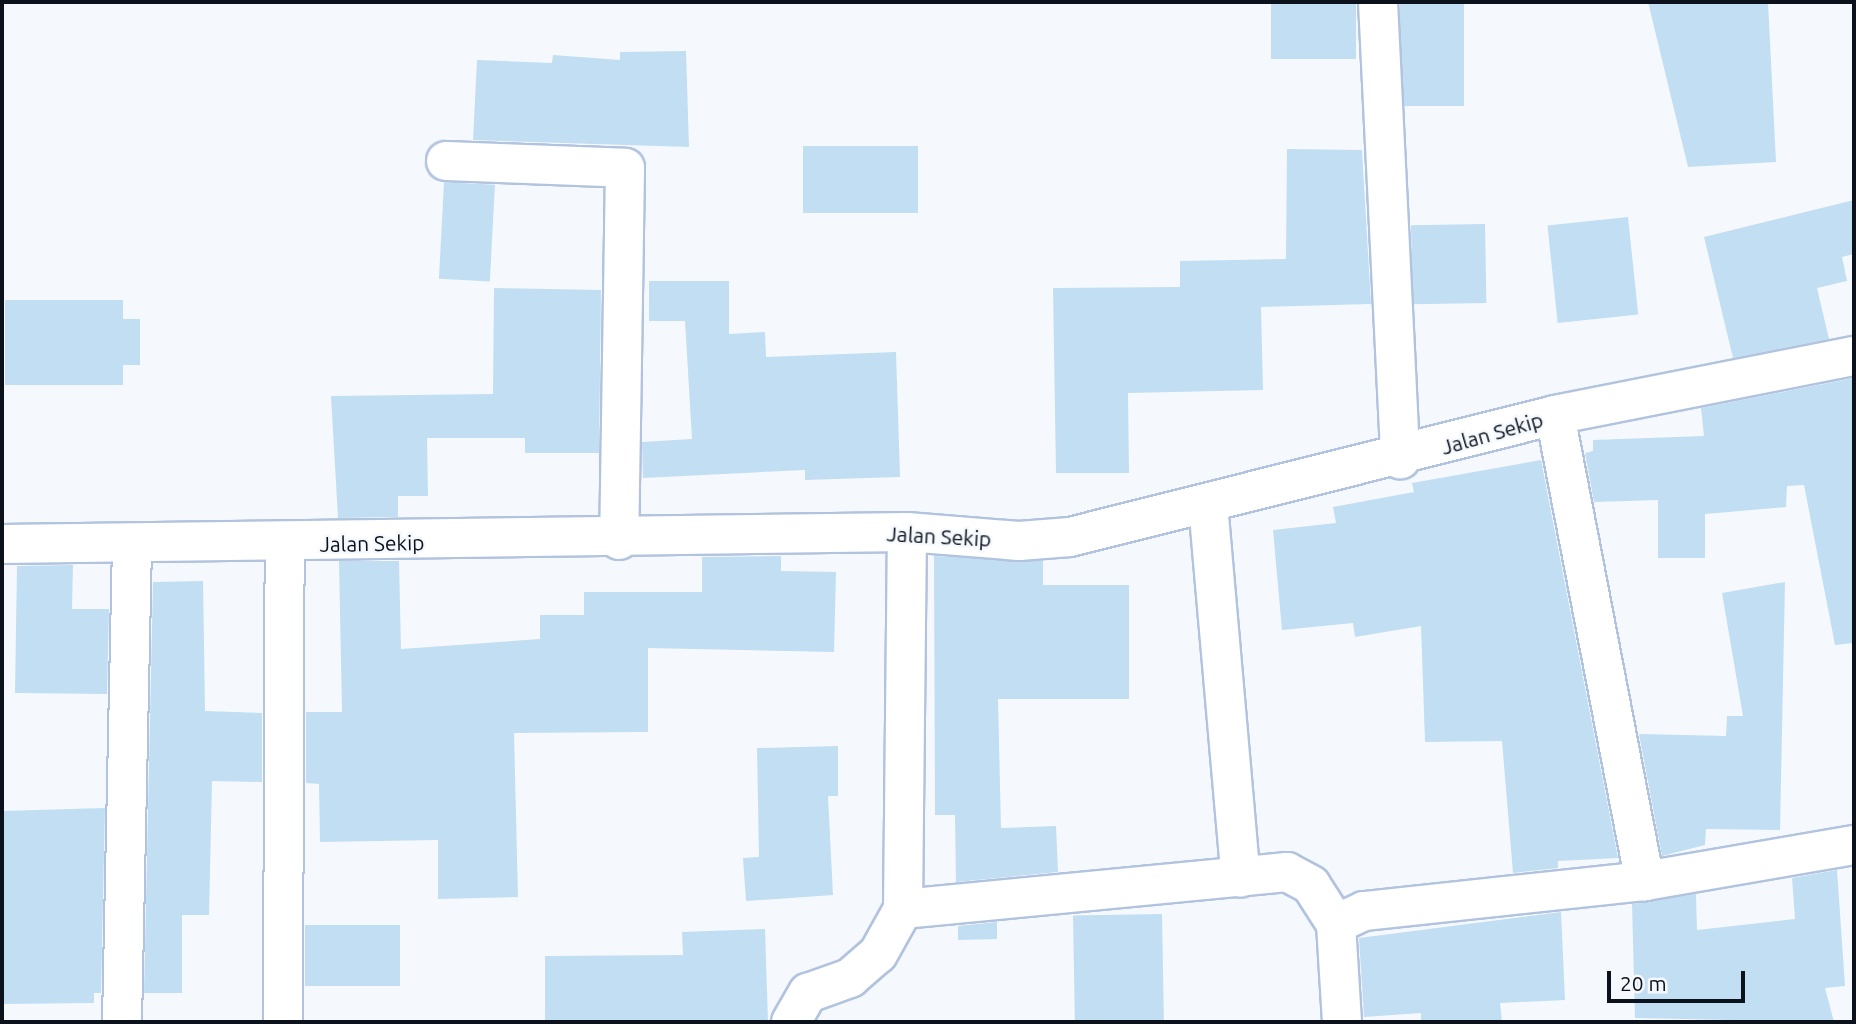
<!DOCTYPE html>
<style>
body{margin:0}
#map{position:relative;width:1856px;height:1024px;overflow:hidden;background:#f5f9fe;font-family:Ubuntu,sans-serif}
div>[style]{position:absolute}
.building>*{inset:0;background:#c1def3;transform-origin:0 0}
.roads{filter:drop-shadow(2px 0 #b1c3de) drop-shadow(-2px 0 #b1c3de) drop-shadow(0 2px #b1c3de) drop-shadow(0 -2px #b1c3de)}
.minor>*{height:38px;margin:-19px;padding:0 19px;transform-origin:19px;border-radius:19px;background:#fff}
span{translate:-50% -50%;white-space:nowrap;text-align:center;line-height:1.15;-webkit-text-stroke:5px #f5f9fe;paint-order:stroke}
.street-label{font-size:21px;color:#0c121b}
.frame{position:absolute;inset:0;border:4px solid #0c121b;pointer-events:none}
.scale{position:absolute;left:1607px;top:971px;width:138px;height:32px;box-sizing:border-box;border:4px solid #0c121b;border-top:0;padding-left:9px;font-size:21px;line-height:24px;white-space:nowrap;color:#0c121b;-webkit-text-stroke:5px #f5f9fe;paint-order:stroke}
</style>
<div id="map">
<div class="building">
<i style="left:1271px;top:2px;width:85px;height:57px"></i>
<i style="left:1400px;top:2px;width:64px;height:104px"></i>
<i style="clip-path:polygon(1648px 2px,1768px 2px,1776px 162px,1688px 167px)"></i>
<i style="clip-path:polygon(686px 51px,689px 147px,473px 140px,477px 60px,552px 63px,553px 55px,620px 60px,620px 52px)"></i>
<i style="left:803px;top:146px;width:115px;height:67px"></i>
<i style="clip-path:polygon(1287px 149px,1362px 150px,1371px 304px,1261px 307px,1263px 390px,1128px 393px,1129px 473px,1056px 473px,1053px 288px,1180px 287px,1180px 261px,1286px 259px)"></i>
<i style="left:444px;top:182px;width:51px;height:97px;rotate:3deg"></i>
<i style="clip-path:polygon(1854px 200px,1854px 254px,1842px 257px,1847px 281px,1817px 288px,1829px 339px,1733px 358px,1704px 237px)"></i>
<i style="left:1628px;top:217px;width:98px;height:81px;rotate:84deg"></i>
<i style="left:1485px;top:224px;width:79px;height:74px;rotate:89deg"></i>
<i style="clip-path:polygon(649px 281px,729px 281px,729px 334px,765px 332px,766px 357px,896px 352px,900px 477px,805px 480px,805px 470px,643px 478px,642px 442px,692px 439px,685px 321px,649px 321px)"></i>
<i style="clip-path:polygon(494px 288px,601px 290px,599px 453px,525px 453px,525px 438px,427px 438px,428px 496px,398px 496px,398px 517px,338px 518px,331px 396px,493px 394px)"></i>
<i style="clip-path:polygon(5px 300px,123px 300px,123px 319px,140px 319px,140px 365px,123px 365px,123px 385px,5px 385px)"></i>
<i style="clip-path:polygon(1854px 378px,1854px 643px,1835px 645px,1804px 485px,1787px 486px,1786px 507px,1705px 514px,1705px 558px,1658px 558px,1658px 500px,1594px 502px,1585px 453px,1593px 451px,1593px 440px,1704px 436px,1701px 408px)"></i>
<i style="clip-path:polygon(1541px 460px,1618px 858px,1558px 861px,1558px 868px,1513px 873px,1502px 741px,1425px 742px,1421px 626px,1355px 637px,1353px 623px,1282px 630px,1273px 530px,1336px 523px,1333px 507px,1414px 492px,1412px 483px)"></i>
<i style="clip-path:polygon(781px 556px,781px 571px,836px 572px,834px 652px,648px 648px,648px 732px,514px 733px,518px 897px,438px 899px,438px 840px,320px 842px,319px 784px,306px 783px,306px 712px,342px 712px,339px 561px,399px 561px,401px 649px,540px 639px,540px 615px,584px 615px,584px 592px,702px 592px,702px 557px)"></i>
<i style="clip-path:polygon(934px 556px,1043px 561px,1043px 585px,1129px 585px,1129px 699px,998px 699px,1001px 828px,1056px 826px,1058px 872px,956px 882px,955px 815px,935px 815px)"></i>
<i style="clip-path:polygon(73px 565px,72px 609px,109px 609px,107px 694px,15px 693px,17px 566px)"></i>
<i style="clip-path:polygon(203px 581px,205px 711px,262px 713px,262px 782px,212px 781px,209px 915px,182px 915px,182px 993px,144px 993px,153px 582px)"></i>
<i style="clip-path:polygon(1785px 582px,1780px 830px,1706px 829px,1705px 845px,1662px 856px,1639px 734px,1726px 736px,1727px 716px,1743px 716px,1722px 593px)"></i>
<i style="clip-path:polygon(838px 746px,838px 796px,828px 796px,833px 895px,746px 901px,743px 858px,759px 857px,757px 748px)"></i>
<i style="clip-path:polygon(105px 808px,101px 993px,94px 993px,94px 1003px,2px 1004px,2px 811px)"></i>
<i style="clip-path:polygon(1837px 870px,1845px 986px,1825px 988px,1834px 1022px,1635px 1018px,1632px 904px,1696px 894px,1697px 930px,1795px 919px,1792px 878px)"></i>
<i style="clip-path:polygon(1561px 912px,1565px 1000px,1500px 1003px,1502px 1022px,1421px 1022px,1421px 1013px,1364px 1017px,1359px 938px)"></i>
<i style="left:1162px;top:914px;width:108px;height:89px;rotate:89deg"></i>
<i style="clip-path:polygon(997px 922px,997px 939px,958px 940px,958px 926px)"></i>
<i style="left:305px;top:925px;width:95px;height:61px"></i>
<i style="clip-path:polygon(765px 929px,768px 1022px,545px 1022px,545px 956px,683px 955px,682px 932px)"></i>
</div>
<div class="roads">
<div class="minor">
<i style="left:1378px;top:2px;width:458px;rotate:87.2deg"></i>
<i style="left:446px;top:161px;width:179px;rotate:2.2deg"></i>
<i style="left:625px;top:168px;width:372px;rotate:90.9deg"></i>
<i style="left:1555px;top:415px;width:475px;rotate:79.1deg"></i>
<i style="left:1208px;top:504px;width:375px;rotate:85deg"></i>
<i style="left:2px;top:544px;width:905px;rotate:-0.76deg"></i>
<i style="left:907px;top:532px;width:112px;rotate:4.6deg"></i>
<i style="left:1019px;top:541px;width:51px;rotate:-4.5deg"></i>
<i style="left:1070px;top:537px;width:500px;rotate:-14.12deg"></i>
<i style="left:1555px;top:415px;width:305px;rotate:-11.2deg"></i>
<i style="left:903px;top:909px;width:386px;rotate:-5.5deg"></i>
<i style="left:1287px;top:872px;width:27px;rotate:28deg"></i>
<i style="left:1311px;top:885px;width:46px;rotate:57.3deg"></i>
<i style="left:1336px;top:924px;width:98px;rotate:86.5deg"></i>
<i style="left:1336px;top:924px;width:31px;rotate:-25deg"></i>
<i style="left:1364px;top:911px;width:283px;rotate:-6.1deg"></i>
<i style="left:1645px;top:881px;width:212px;rotate:-9.8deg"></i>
<i style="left:122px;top:1022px;width:478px;rotate:-88.8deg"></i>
<i style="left:283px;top:1022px;width:478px;rotate:-89.8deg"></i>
<i style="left:791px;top:1022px;width:34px;rotate:-60deg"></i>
<i style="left:808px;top:993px;width:45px;rotate:-19.7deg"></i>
<i style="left:850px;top:978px;width:37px;rotate:-41deg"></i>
<i style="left:878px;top:954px;width:51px;rotate:-60.9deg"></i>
<i style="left:903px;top:909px;width:377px;rotate:-89.4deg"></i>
</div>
</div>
<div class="street-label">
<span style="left:1492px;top:433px;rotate:-16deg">Jalan Sekip</span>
<span style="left:939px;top:536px;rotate:3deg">Jalan Sekip</span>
<span style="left:372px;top:543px;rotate:-1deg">Jalan Sekip</span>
</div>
<div class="frame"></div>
<div class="scale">20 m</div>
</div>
